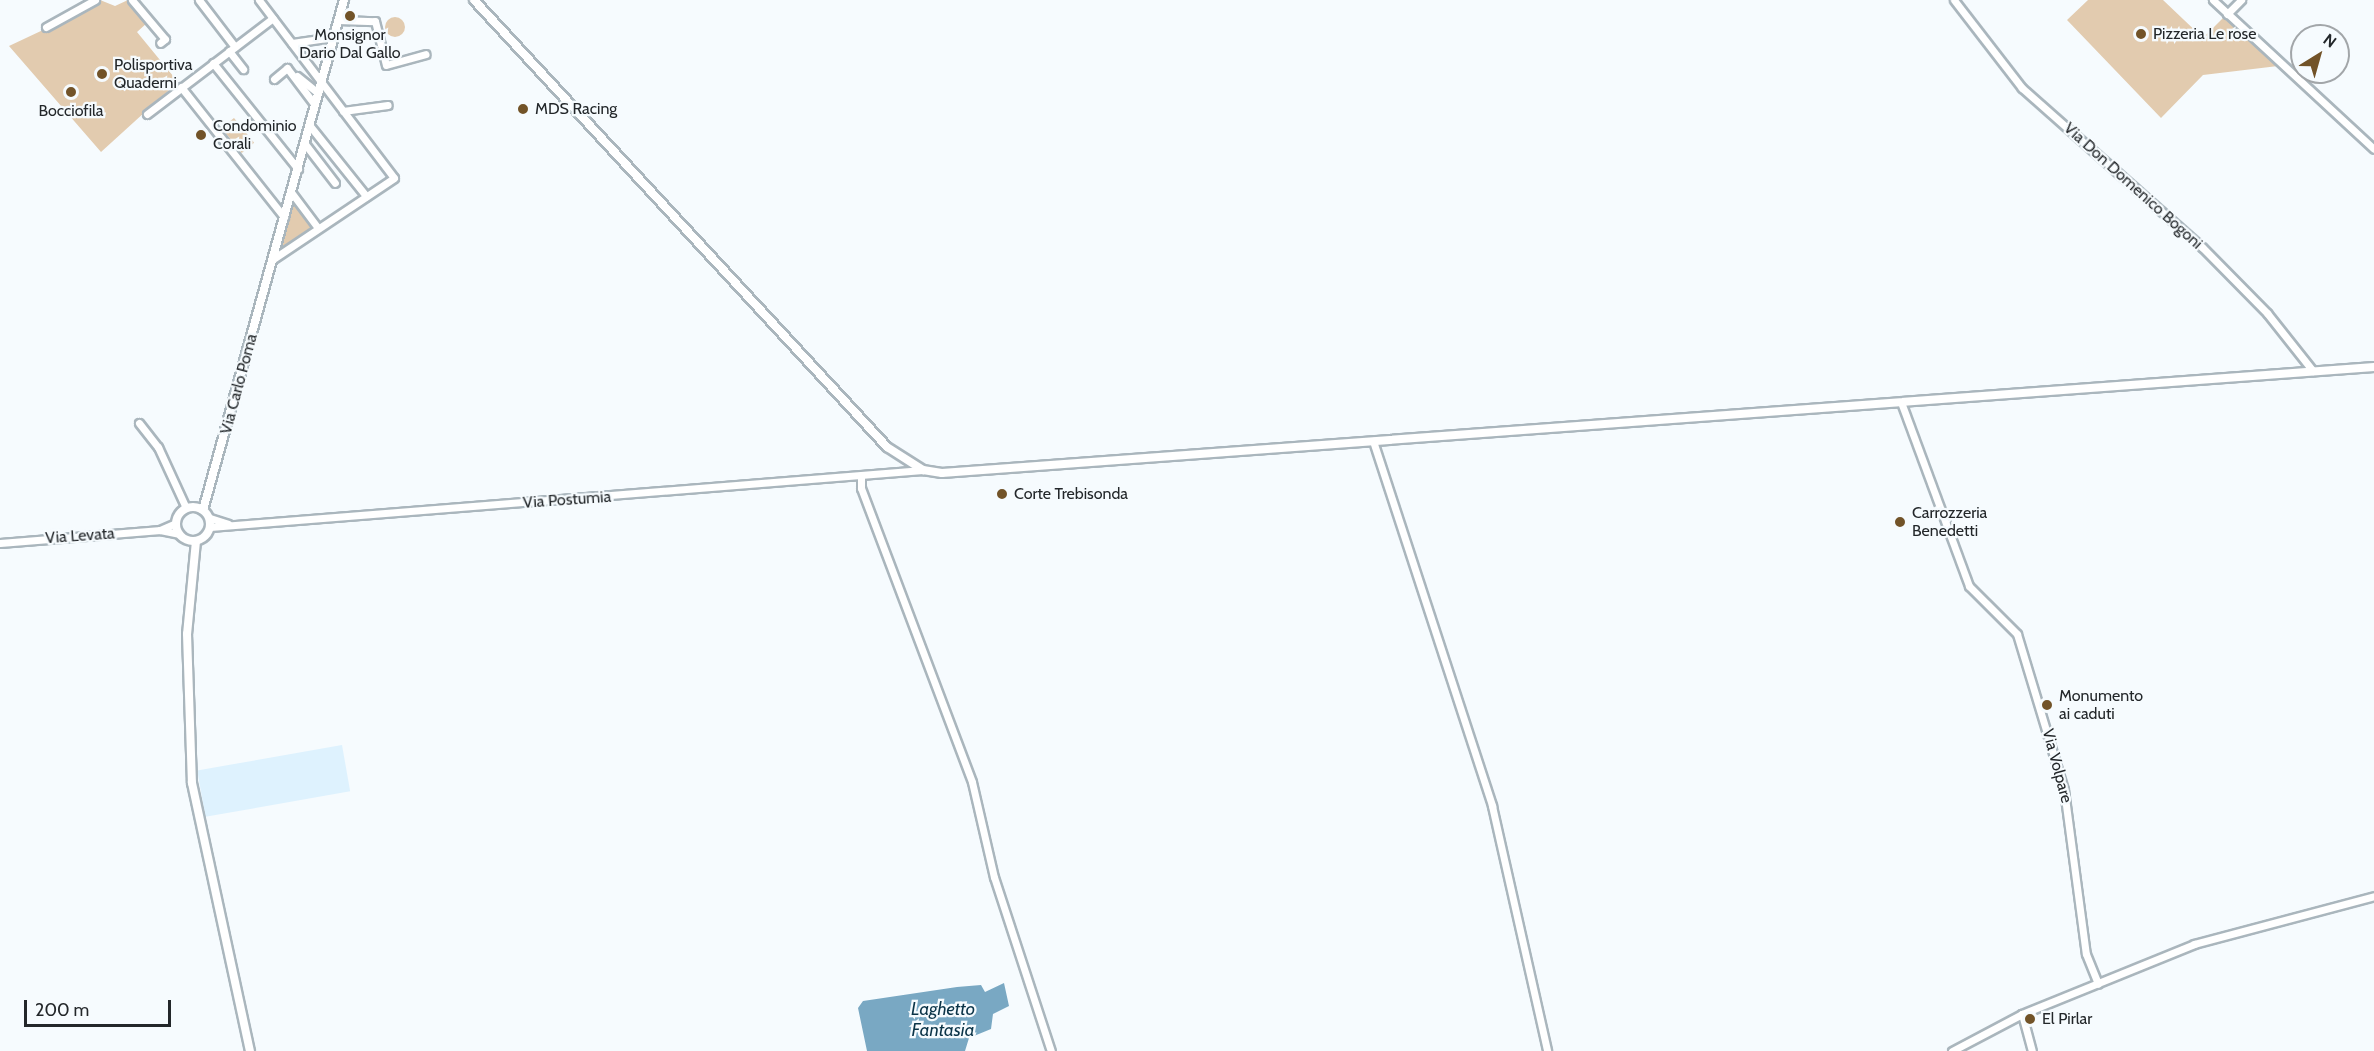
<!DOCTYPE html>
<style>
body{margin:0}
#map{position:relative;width:2374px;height:1051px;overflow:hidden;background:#f6fbfe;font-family:Cabin,sans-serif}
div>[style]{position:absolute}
.built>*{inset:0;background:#def2fe;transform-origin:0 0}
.green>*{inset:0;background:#e2cbaf;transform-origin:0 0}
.round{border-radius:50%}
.water>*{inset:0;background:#79a8c3}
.roads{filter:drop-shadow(2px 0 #aab6bd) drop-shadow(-2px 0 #aab6bd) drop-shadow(0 2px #aab6bd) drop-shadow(0 -2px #aab6bd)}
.minor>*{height:7px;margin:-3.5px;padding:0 3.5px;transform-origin:3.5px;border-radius:3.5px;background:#fff}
.major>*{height:8px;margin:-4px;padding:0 4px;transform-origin:4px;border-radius:4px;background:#fff}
.major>.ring{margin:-4px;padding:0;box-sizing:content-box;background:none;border:8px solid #fff;border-radius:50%}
.dots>*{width:16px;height:16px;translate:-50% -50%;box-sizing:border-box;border:3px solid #f6fbfe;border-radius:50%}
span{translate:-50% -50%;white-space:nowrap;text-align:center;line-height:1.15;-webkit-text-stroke:4.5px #f6fbfe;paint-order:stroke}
.poi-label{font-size:16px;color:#23272a}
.left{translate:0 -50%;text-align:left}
.street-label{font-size:16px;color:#23272a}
.water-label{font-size:18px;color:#0b3448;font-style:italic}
.north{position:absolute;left:2290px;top:24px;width:60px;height:60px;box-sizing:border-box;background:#f6fbfe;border:2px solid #a2a6a9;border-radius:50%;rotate:37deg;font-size:16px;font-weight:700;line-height:24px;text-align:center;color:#23272a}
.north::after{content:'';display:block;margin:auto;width:21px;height:27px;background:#725328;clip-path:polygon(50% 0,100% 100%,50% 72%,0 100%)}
.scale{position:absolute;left:24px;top:1000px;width:147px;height:27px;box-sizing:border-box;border:3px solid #23272a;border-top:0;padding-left:8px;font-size:18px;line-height:21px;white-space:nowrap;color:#23272a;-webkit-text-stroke:4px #f6fbfe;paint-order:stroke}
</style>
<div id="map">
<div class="built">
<i style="left:342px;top:745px;width:47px;height:147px;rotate:80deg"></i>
</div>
<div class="green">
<i style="clip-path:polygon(100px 0,115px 6px,128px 0,147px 23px,137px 32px,178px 82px,101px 152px,9px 46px,43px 30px,48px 33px)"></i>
<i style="clip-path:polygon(2088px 0,2163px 0,2203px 38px,2224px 17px,2278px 66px,2203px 75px,2161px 118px,2067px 20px)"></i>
<i class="round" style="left:385px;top:17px;width:20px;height:20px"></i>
<i style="left:234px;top:118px;width:32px;height:16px;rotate:51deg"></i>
<i style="clip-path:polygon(294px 198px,315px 228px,281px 249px)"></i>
</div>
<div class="water">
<i style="clip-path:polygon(1004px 983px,1009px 1006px,993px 1014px,991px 1029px,969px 1038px,965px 1051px,867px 1051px,858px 1008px,863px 1001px,957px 987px,981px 985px,985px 992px)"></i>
</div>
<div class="roads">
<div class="minor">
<i style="left:132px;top:0;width:51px;rotate:49.8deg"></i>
<i style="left:165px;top:39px;width:6px;rotate:141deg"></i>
<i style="left:199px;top:0;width:59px;rotate:52.5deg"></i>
<i style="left:259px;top:0;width:223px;rotate:52.8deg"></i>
<i style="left:394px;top:178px;width:146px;rotate:146.2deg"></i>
<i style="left:1954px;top:0;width:111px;rotate:52.3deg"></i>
<i style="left:2022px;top:88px;width:240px;rotate:41.5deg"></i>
<i style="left:2202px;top:247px;width:93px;rotate:45.4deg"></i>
<i style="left:2267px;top:313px;width:74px;rotate:51.6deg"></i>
<i style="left:2213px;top:0;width:219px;rotate:42.8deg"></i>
<i style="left:2227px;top:14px;width:20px;rotate:-45deg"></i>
<i style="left:338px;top:20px;width:37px;rotate:2deg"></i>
<i style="left:375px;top:21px;width:45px;rotate:76deg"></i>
<i style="left:386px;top:65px;width:41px;rotate:-15.4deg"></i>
<i style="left:46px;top:27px;width:56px;rotate:-28.9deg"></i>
<i style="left:292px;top:43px;width:42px;rotate:-8.1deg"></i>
<i style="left:229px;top:51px;width:23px;rotate:52deg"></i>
<i style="left:213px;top:63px;width:136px;rotate:51.3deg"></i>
<i style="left:297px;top:76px;width:27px;rotate:39deg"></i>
<i style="left:274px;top:79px;width:17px;rotate:-40deg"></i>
<i style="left:287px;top:68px;width:46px;rotate:52.9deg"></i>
<i style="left:181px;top:87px;width:166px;rotate:51.6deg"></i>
<i style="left:343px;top:111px;width:45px;rotate:-7.6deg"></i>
<i style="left:147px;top:114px;width:158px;rotate:-37.3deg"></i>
<i style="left:310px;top:126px;width:90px;rotate:51.3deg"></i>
<i style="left:305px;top:144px;width:49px;rotate:52.4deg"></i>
<i style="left:291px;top:192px;width:45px;rotate:53.1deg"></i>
<i style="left:1901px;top:402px;width:196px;rotate:69.7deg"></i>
<i style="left:1969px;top:586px;width:68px;rotate:45deg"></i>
<i style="left:2017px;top:634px;width:163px;rotate:73.2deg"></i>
<i style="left:2064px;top:790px;width:165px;rotate:82.4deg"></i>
<i style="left:2086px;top:954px;width:32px;rotate:68deg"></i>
<i style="left:139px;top:423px;width:31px;rotate:52deg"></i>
<i style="left:158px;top:447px;width:67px;rotate:65.3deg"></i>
<i style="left:1373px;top:441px;width:384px;rotate:71.9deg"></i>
<i style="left:1492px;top:806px;width:251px;rotate:77.3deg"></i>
<i style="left:861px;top:477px;width:11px;rotate:90deg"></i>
<i style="left:861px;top:488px;width:314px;rotate:69.3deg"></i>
<i style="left:972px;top:782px;width:98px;rotate:77deg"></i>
<i style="left:994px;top:877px;width:183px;rotate:71.9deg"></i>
<i style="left:210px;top:518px;width:19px;rotate:18deg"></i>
<i style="left:210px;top:527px;width:715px;rotate:-4.57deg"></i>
<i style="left:160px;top:530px;width:17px;rotate:-24deg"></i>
<i style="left:0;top:543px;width:161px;rotate:-4.6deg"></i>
<i style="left:160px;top:530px;width:19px;rotate:12deg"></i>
<i style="left:2022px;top:1014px;width:38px;rotate:75deg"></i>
<i style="left:1952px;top:1051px;width:79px;rotate:-27.9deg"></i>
<i style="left:2022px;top:1014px;width:186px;rotate:-22.1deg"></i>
<i style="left:2194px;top:944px;width:186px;rotate:-14.9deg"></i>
</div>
<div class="major">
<i style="left:474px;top:0;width:609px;rotate:47.26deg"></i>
<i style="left:887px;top:447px;width:43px;rotate:32.6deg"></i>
<i style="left:923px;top:470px;width:19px;rotate:9deg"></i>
<i style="left:942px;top:473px;width:1436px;rotate:-4.23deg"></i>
<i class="ring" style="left:176px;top:507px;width:26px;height:26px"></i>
<i style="left:203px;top:510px;width:529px;rotate:-74.55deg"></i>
<i style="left:196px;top:541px;width:93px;rotate:95.5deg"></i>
<i style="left:187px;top:634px;width:149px;rotate:88.1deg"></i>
<i style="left:192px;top:783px;width:274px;rotate:77.8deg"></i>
</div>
</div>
<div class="dots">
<i style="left:350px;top:16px;background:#725328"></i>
<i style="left:2141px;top:34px;background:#725328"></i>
<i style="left:102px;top:74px;background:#725328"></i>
<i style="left:71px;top:92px;background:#725328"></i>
<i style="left:523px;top:109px;background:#725328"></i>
<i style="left:201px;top:135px;background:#725328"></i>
<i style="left:1002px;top:494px;background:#725328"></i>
<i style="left:1900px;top:522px;background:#725328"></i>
<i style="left:2047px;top:705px;background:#725328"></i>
<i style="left:2030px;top:1019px;background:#725328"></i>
</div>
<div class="poi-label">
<span class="left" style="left:2153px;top:34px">Pizzeria Le rose</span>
<span style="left:350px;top:44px">Monsignor<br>Dario Dal Gallo</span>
<span class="left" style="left:114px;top:74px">Polisportiva<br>Quaderni</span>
<span class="left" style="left:535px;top:109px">MDS Racing</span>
<span style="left:71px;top:111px">Bocciofila</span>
<span class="left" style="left:213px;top:135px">Condominio<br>Corali</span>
<span class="left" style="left:1014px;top:494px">Corte Trebisonda</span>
<span class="left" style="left:1912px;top:522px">Carrozzeria<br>Benedetti</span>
<span class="left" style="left:2059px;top:705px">Monumento<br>ai caduti</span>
<span class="left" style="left:2042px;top:1019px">El Pirlar</span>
</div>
<div class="street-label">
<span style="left:2133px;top:186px;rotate:42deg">Via Don Domenico Bogoni</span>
<span style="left:239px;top:384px;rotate:-75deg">Via Carlo Poma</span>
<span style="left:567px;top:500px;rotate:-4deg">Via Postumia</span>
<span style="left:80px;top:536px;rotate:-4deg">Via Levata</span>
<span style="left:2057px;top:766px;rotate:75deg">Via Volpare</span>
</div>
<div class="water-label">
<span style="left:943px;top:1020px">Laghetto<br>Fantasia</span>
</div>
<div class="north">N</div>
<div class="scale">200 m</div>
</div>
